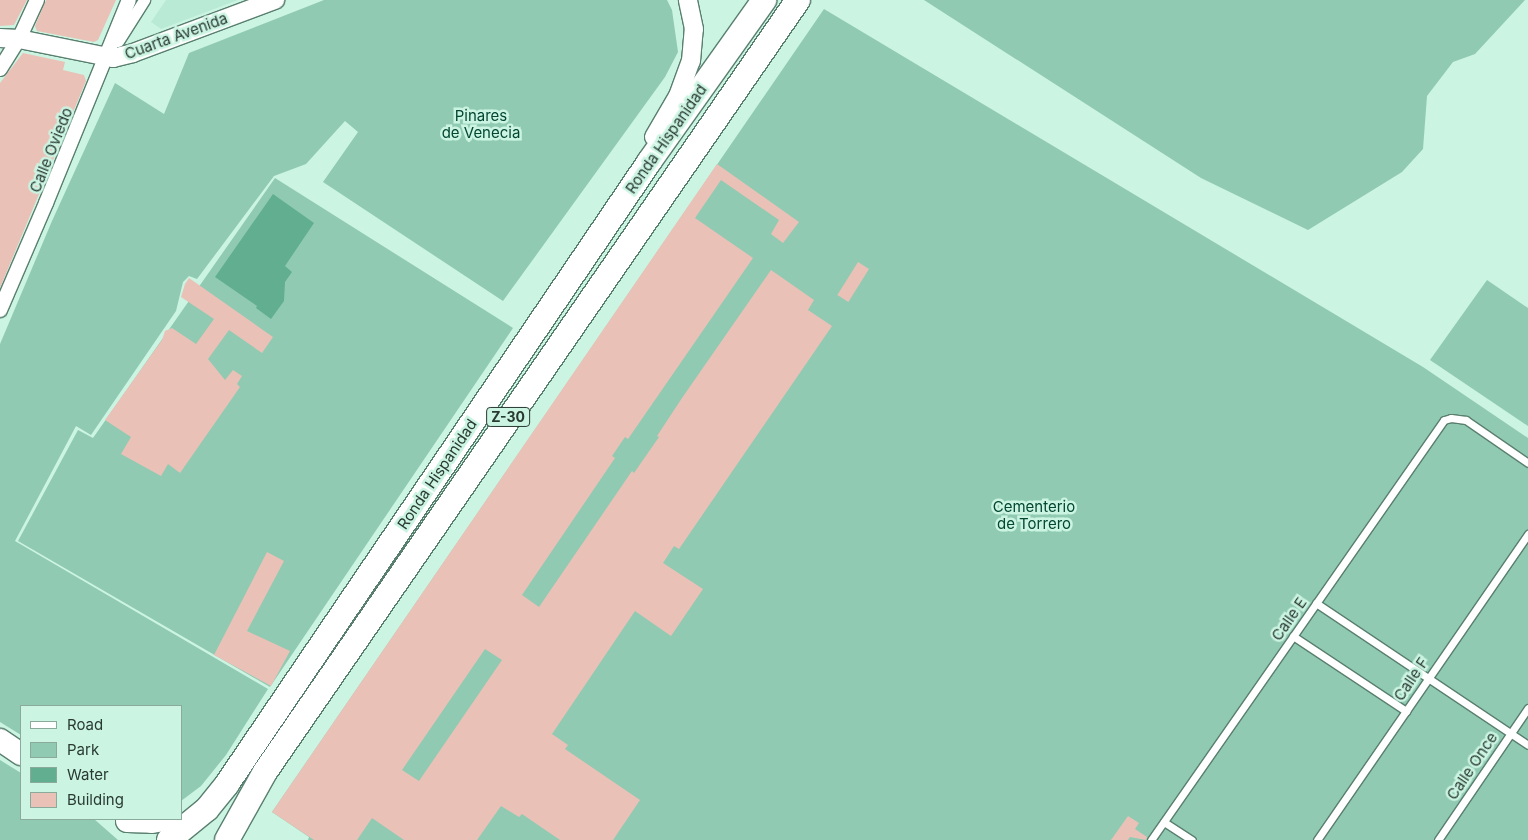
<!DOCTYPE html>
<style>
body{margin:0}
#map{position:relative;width:1528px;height:840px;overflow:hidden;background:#cbf4e2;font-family:Inter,sans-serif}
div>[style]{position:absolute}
.built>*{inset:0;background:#b9ead5}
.green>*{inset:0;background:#90cab2}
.water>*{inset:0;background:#62ae91}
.building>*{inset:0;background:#eac1b6;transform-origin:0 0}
.roads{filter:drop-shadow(1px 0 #597f6f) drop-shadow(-1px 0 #597f6f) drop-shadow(0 1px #597f6f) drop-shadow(0 -1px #597f6f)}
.service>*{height:7px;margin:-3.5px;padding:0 3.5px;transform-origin:3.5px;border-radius:3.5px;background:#fff}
.pedestrian>*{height:11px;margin:-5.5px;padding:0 5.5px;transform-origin:5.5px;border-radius:5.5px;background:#fff}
.minor>*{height:14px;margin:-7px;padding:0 7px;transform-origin:7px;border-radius:7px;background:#fff}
.tertiary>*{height:18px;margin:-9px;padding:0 9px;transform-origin:9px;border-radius:9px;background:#fff}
.primary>*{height:22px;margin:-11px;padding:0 11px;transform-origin:11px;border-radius:11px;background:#fff}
.trunk>*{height:24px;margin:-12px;padding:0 12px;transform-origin:12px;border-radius:12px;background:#fff}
span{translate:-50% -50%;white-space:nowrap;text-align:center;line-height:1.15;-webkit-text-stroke:5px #cbf4e2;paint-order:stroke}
.shield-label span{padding:1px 4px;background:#cbf4e2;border:1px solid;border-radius:4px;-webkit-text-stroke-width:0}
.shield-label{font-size:14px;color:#293a33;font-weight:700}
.street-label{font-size:15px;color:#293a33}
.park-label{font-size:15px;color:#034733}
.legend{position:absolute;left:20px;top:705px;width:162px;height:115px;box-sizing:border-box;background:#cbf4e2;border:1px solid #8aaa9c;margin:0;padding:6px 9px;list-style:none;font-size:15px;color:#293a33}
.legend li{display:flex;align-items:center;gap:10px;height:25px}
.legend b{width:25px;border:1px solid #8aaa9c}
</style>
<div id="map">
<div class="built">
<i style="clip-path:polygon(166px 0,238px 0,161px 29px,151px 22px)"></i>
</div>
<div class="green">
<i style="clip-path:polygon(324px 0,667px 0,672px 10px,678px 52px,665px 77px,503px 301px,323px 182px,358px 132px,345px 121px,306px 164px,274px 176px,197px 279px,189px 276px,183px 282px,176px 311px,91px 435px,76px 426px,15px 541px,268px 689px,226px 755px,201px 786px,181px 801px,181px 706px,21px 706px,21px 735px,0 722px,0 344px,52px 221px,115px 83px,164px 114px,189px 53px)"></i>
<i style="clip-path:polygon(924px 0,1525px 0,1475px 54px,1453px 62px,1427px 96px,1423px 149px,1402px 172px,1308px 230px,1201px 178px)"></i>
<i style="clip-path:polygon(824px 9px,1423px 367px,1528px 438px,1528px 840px,308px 840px,309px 837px,272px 812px)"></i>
<i style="clip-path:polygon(275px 178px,513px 328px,270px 687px,18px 541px,78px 430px,93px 438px)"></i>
<i style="clip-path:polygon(1487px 280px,1528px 308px,1528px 426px,1430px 360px)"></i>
<i style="clip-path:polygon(0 760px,21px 773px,21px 819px,94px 819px,118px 840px,0 840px)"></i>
</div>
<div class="water">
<i style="clip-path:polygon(273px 194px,314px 223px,285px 266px,292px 272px,285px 282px,284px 301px,271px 319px,256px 308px,257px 306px,215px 277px)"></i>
</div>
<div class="building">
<i style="clip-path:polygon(0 0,27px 0,14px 25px,0 26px)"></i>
<i style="clip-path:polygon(46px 0,116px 0,98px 40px,94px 42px,37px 31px,35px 26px)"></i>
<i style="clip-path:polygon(23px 53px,65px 62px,63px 70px,84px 75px,86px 81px,0 288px,0 83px)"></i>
<i style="clip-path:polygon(evenodd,717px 164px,799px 222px,783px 243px,771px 234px,779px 220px,721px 180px,695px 218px,753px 258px,628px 439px,625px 437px,612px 456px,615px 458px,522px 595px,539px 607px,632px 471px,634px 473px,659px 437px,657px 436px,682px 398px,771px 270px,814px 300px,808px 310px,832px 326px,679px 549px,674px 546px,663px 563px,703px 589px,671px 636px,635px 611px,552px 734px,568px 745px,565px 749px,640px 800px,613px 840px,560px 840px,522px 814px,519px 817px,501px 806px,477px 840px,404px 840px,372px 818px,357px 840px,314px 840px,272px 812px,717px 164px,485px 649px,502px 660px,419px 781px,402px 770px,485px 649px)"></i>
<i style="left:858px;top:262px;width:13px;height:39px;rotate:32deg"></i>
<i style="clip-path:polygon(189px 278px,273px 337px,262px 353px,229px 330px,208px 359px,225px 380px,233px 370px,242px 376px,237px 384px,240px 387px,180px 473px,168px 464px,161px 476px,121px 454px,131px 437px,105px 420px,162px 340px,165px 331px,172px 328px,196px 344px,214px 319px,181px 297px,185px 284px)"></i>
<i style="clip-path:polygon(267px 552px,284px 561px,247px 631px,290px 651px,271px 686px,214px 655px)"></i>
<i style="clip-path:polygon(1128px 816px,1139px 823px,1135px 829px,1147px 837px,1146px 840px,1130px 837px,1128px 840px,1111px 840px)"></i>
</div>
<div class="roads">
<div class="service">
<i style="left:1316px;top:603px;width:255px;rotate:33.8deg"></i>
<i style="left:1293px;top:636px;width:136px;rotate:33.6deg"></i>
<i style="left:1164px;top:822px;width:33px;rotate:33deg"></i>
<i style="left:1151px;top:840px;width:512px;rotate:-55.1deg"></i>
<i style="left:1444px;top:420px;width:7px;rotate:-16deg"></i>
<i style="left:1451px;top:418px;width:15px;rotate:8deg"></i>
<i style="left:1466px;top:420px;width:75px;rotate:34.7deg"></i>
<i style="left:1317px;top:840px;width:372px;rotate:-55.4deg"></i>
<i style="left:1438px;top:840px;width:160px;rotate:-55.7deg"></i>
</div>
<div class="pedestrian">
<i style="left:118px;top:41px;width:49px;rotate:-57.6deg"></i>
</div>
<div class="minor">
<i style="left:0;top:69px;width:36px;rotate:-58deg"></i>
<i style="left:19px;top:39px;width:43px;rotate:-65.2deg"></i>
<i style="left:0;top:310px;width:116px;rotate:-66.7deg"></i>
<i style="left:46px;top:203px;width:219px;rotate:-67.8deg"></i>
</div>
<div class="tertiary">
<i style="left:0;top:38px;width:19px;rotate:3deg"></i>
<i style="left:19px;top:39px;width:96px;rotate:11.4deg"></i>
<i style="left:113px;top:58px;width:21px;rotate:-14deg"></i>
<i style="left:133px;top:53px;width:152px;rotate:-20.5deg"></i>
<i style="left:654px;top:137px;width:48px;rotate:-59.7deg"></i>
<i style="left:678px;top:96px;width:37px;rotate:-70deg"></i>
<i style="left:691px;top:61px;width:32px;rotate:-85deg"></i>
<i style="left:694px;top:29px;width:30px;rotate:-102deg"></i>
</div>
<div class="primary">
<i style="left:0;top:740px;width:25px;rotate:34deg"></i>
<i style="left:127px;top:821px;width:25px;rotate:2deg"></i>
<i style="left:152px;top:822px;width:18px;rotate:-9deg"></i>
</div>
<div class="trunk">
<i style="left:169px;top:840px;width:49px;rotate:-39.2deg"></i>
<i style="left:207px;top:809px;width:32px;rotate:-51deg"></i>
<i style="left:227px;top:784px;width:752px;rotate:-55.84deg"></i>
<i style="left:649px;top:162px;width:199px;rotate:-54.6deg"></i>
<i style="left:227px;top:840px;width:78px;rotate:-60.8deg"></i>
<i style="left:265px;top:772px;width:938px;rotate:-55.38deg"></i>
</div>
</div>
<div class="shield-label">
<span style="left:508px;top:417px">Z-30</span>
</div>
<div class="street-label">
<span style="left:176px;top:36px;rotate:-20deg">Cuarta Avenida</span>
<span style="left:666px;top:139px;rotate:-55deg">Ronda Hispanidad</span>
<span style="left:51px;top:150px;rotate:-68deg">Calle Oviedo</span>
<span style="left:437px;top:474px;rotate:-56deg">Ronda Hispanidad</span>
<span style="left:1289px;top:619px;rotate:-55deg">Calle E</span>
<span style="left:1411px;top:679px;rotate:-56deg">Calle F</span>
<span style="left:1472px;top:766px;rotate:-56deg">Calle Once</span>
</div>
<div class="park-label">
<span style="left:481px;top:124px">Pinares<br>de Venecia</span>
<span style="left:1034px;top:515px">Cementerio<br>de Torrero</span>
</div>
<ul class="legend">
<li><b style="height:6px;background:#fff"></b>Road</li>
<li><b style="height:14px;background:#90cab2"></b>Park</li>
<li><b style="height:14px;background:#62ae91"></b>Water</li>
<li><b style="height:14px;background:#eac1b6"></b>Building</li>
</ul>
</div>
